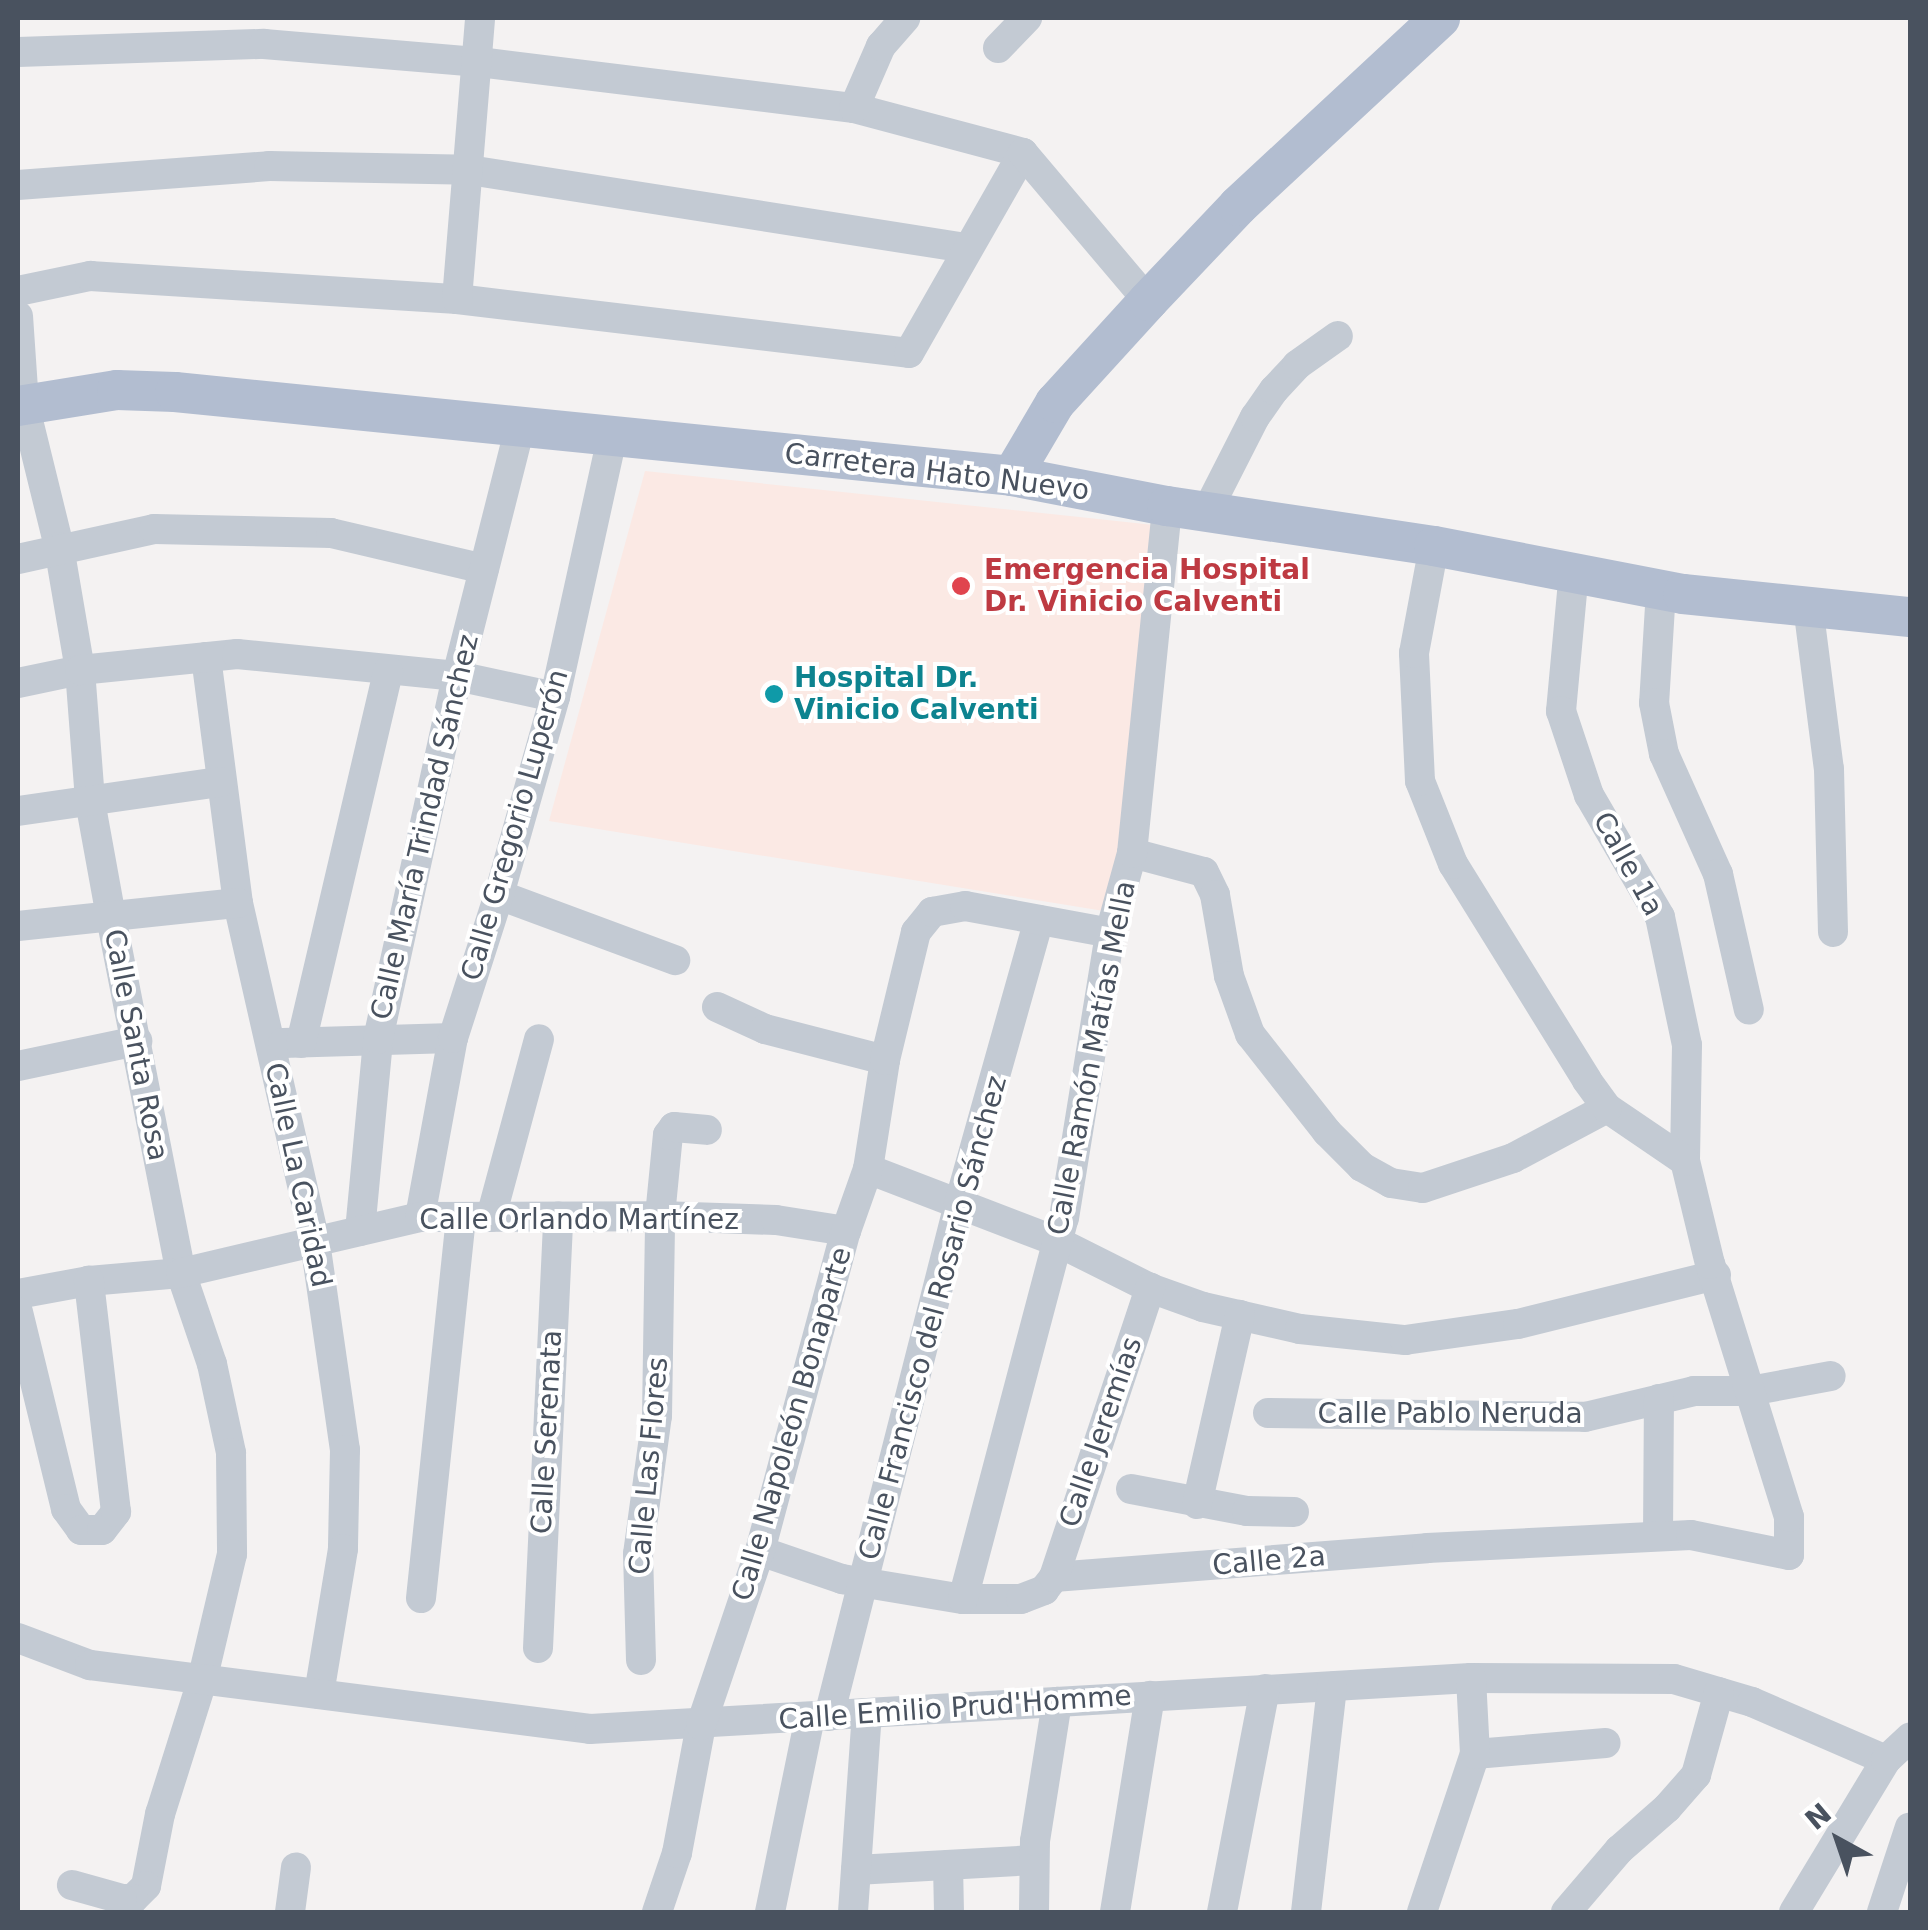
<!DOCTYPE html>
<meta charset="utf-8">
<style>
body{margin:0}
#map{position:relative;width:1928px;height:1930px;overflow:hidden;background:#f4f2f2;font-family:"DejaVu Sans",sans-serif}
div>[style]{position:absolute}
.medical>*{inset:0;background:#fbe9e4}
.minor>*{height:30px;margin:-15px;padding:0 15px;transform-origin:15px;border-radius:15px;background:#c3cad3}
.major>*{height:40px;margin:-20px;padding:0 20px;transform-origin:20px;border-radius:20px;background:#b2bdd0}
.dots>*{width:28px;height:28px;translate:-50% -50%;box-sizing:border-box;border:5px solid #fff;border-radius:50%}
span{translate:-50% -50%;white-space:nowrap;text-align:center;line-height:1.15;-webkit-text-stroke:8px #fff;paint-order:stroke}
.street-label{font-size:28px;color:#49525f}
.health-label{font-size:28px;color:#be3a42;font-weight:700}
.left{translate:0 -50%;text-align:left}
.culture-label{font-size:28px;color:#0d838f;font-weight:700}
.frame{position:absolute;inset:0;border:20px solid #49525f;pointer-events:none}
.north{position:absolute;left:1788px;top:1790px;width:100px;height:100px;-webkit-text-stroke:8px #fff;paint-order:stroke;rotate:320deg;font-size:28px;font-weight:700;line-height:40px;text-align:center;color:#49525f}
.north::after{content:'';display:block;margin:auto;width:35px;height:45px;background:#49525f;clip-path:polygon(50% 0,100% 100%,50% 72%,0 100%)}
</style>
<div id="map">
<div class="medical">
<i style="clip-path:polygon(645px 471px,1154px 525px,1142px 732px,1110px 912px,549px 821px)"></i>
</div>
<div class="minor">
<i style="left:998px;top:48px;width:42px;rotate:-46deg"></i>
<i style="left:18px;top:52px;width:246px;rotate:-1.9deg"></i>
<i style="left:264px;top:44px;width:216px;rotate:4.8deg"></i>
<i style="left:479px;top:62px;width:378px;rotate:7deg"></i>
<i style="left:854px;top:108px;width:175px;rotate:14.9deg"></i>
<i style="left:854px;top:108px;width:68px;rotate:-66.5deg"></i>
<i style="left:881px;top:46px;width:37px;rotate:-49deg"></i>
<i style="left:18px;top:185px;width:252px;rotate:-4.3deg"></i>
<i style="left:269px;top:166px;width:200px;rotate:1.1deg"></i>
<i style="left:469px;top:170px;width:503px;rotate:8.92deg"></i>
<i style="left:18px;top:291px;width:74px;rotate:-11.8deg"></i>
<i style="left:90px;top:276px;width:368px;rotate:3.6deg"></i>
<i style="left:457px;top:299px;width:455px;rotate:6.8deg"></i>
<i style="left:909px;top:353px;width:230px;rotate:-60.3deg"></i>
<i style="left:1023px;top:153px;width:194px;rotate:49.8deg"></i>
<i style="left:457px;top:299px;width:282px;rotate:-85.3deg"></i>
<i style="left:18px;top:316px;width:88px;rotate:86.1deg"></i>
<i style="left:24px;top:404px;width:147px;rotate:76.2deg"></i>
<i style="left:59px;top:547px;width:125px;rotate:80.3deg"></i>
<i style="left:80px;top:670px;width:131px;rotate:85.6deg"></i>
<i style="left:90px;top:801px;width:118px;rotate:79.7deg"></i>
<i style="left:111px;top:917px;width:363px;rotate:78.9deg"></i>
<i style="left:181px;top:1273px;width:96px;rotate:71.2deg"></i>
<i style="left:212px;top:1364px;width:91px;rotate:77.9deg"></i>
<i style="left:231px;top:1453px;width:101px;rotate:89.4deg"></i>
<i style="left:232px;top:1554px;width:130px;rotate:103.3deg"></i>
<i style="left:202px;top:1681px;width:139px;rotate:107.5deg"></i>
<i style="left:160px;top:1814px;width:73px;rotate:101deg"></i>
<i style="left:146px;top:1886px;width:18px;rotate:135deg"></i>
<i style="left:133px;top:1899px;width:11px;rotate:180deg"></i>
<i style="left:122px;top:1899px;width:52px;rotate:-164.4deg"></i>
<i style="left:1206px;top:513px;width:108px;rotate:-63deg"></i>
<i style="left:1255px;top:417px;width:33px;rotate:-55deg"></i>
<i style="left:1274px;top:390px;width:34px;rotate:-47deg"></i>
<i style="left:1297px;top:365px;width:50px;rotate:-35.3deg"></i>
<i style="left:18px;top:559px;width:139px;rotate:-12.4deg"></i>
<i style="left:154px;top:529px;width:177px;rotate:1.3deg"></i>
<i style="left:331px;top:533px;width:157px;rotate:13.2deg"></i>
<i style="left:1574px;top:571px;width:141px;rotate:95.3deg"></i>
<i style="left:1561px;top:711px;width:89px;rotate:71.6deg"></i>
<i style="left:1589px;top:795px;width:141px;rotate:59.8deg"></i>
<i style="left:1660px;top:917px;width:131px;rotate:78.1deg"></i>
<i style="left:1687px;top:1045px;width:116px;rotate:91deg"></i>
<i style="left:1661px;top:590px;width:113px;rotate:93.5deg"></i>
<i style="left:1654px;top:703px;width:52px;rotate:78.9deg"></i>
<i style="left:1664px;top:754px;width:132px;rotate:65.8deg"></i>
<i style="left:1718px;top:874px;width:139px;rotate:77.2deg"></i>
<i style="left:1808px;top:606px;width:164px;rotate:82.7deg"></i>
<i style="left:1829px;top:769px;width:163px;rotate:88.6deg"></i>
<i style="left:206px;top:657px;width:248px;rotate:82.6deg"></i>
<i style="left:238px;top:903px;width:348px;rotate:77.2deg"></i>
<i style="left:315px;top:1242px;width:210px;rotate:81.8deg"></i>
<i style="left:345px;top:1450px;width:99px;rotate:91.2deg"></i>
<i style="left:343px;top:1549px;width:147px;rotate:99.4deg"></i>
<i style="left:18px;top:683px;width:63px;rotate:-11.8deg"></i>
<i style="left:80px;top:670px;width:158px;rotate:-5.8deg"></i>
<i style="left:237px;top:654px;width:221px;rotate:5.7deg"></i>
<i style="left:457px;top:676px;width:100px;rotate:12.1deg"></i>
<i style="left:18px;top:811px;width:204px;rotate:-8.2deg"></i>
<i style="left:1132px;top:853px;width:74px;rotate:14.8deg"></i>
<i style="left:1204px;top:872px;width:25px;rotate:64deg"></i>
<i style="left:1215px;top:895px;width:82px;rotate:80.2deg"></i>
<i style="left:1229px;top:976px;width:62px;rotate:70.1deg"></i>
<i style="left:1250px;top:1034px;width:125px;rotate:51.8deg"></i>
<i style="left:1327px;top:1132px;width:49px;rotate:45deg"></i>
<i style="left:1362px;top:1167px;width:33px;rotate:29deg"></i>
<i style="left:1391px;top:1183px;width:32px;rotate:9deg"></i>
<i style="left:1423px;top:1188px;width:95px;rotate:-18.4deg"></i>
<i style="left:1513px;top:1158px;width:106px;rotate:-28deg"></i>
<i style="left:499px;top:895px;width:188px;rotate:20.3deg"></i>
<i style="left:18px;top:926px;width:221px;rotate:-6deg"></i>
<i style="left:717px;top:1007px;width:53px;rotate:24.6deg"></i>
<i style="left:765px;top:1029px;width:124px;rotate:14.5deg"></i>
<i style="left:283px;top:1043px;width:170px;rotate:-1.7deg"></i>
<i style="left:301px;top:1043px;width:382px;rotate:-76.8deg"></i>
<i style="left:18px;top:1066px;width:122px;rotate:-11.9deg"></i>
<i style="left:868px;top:1169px;width:204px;rotate:21deg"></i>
<i style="left:1058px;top:1242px;width:103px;rotate:26.6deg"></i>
<i style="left:1150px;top:1288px;width:56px;rotate:19.7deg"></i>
<i style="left:1203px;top:1307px;width:99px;rotate:12.8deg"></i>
<i style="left:1300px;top:1329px;width:106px;rotate:6deg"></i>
<i style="left:1405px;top:1340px;width:114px;rotate:-8.1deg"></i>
<i style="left:1518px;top:1324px;width:204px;rotate:-13.9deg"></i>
<i style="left:420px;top:1217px;width:182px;rotate:-79.6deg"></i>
<i style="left:453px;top:1038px;width:150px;rotate:-72.2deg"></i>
<i style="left:499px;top:895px;width:206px;rotate:-74.2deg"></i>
<i style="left:555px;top:697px;width:270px;rotate:-77.6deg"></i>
<i style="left:491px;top:1217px;width:184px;rotate:-74.9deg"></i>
<i style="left:360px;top:1231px;width:193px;rotate:-84.6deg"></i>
<i style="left:378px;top:1039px;width:371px;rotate:-77.7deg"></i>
<i style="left:457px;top:676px;width:257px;rotate:-75.8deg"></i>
<i style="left:18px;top:1294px;width:72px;rotate:-10.4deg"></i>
<i style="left:89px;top:1281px;width:92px;rotate:-5deg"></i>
<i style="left:181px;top:1273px;width:245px;rotate:-13.2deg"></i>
<i style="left:420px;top:1217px;width:240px;rotate:-0.2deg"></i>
<i style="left:660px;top:1216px;width:116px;rotate:2deg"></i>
<i style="left:776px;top:1220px;width:71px;rotate:8.9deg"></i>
<i style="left:18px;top:1312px;width:203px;rotate:76.3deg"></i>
<i style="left:66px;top:1509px;width:26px;rotate:54deg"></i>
<i style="left:81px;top:1530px;width:21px"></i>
<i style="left:102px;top:1530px;width:23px;rotate:-52deg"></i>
<i style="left:116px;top:1512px;width:233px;rotate:-96.7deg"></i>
<i style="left:1268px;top:1413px;width:317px;rotate:0.7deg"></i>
<i style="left:1585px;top:1417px;width:112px;rotate:-13.4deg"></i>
<i style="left:1694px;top:1391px;width:56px"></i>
<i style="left:1750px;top:1391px;width:82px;rotate:-10.5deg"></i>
<i style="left:1131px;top:1489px;width:118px;rotate:10.7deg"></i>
<i style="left:1247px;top:1511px;width:47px;rotate:1.2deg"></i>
<i style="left:1197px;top:1504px;width:194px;rotate:-77.2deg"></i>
<i style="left:1658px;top:1536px;width:137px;rotate:-89.6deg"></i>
<i style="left:760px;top:1551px;width:87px;rotate:18.9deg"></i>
<i style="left:842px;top:1579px;width:123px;rotate:9.4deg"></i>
<i style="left:963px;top:1599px;width:58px"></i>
<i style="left:1021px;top:1599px;width:25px;rotate:-21deg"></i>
<i style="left:1044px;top:1590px;width:16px;rotate:-52deg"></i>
<i style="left:1054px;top:1577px;width:374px;rotate:-4.4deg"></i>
<i style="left:1427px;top:1548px;width:264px;rotate:-2.8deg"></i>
<i style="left:1691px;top:1535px;width:100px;rotate:11.5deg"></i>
<i style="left:1789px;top:1555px;width:38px;rotate:-90deg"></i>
<i style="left:1789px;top:1517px;width:265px;rotate:-107.3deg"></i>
<i style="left:1710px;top:1264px;width:106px;rotate:-103.6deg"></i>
<i style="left:1685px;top:1161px;width:94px;rotate:-145.8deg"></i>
<i style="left:1607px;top:1108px;width:34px;rotate:-126deg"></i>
<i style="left:1587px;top:1080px;width:254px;rotate:-121.8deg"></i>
<i style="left:1453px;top:864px;width:89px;rotate:-111.7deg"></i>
<i style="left:1420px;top:781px;width:128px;rotate:-92.7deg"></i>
<i style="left:1414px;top:653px;width:109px;rotate:-79.4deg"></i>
<i style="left:1054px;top:1577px;width:305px;rotate:-71.6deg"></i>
<i style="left:421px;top:1598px;width:381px;rotate:-84deg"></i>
<i style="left:963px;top:1599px;width:394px;rotate:-75.2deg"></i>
<i style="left:1064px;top:1218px;width:289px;rotate:-80.8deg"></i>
<i style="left:1110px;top:933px;width:83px;rotate:-74.6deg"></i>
<i style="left:1132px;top:853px;width:349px;rotate:-84.2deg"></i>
<i style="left:18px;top:1638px;width:77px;rotate:20.6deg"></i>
<i style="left:90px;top:1665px;width:504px;rotate:7.29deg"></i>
<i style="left:590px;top:1729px;width:882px;rotate:-3.31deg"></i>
<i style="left:1471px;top:1678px;width:203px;rotate:0.3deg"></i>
<i style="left:1674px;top:1679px;width:81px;rotate:16.4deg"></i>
<i style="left:1752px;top:1702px;width:146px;rotate:23.4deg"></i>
<i style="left:538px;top:1648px;width:432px;rotate:-87.3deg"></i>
<i style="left:641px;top:1660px;width:106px;rotate:-91.6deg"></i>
<i style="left:638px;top:1554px;width:139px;rotate:-82.2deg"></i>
<i style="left:657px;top:1416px;width:200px;rotate:-89.1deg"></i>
<i style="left:660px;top:1216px;width:81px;rotate:-84.4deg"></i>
<i style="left:668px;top:1135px;width:10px;rotate:-53deg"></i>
<i style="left:674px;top:1127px;width:33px;rotate:5deg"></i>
<i style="left:829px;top:1716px;width:528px;rotate:-75.75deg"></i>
<i style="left:959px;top:1204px;width:295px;rotate:-74.3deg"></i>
<i style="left:1475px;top:1754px;width:131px;rotate:-4.8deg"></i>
<i style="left:948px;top:1865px;width:47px;rotate:88.8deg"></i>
<i style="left:856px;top:1870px;width:178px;rotate:-3.2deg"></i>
<i style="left:290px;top:1912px;width:45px;rotate:-82.4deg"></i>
<i style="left:657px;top:1912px;width:62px;rotate:-71.3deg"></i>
<i style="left:677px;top:1853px;width:130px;rotate:-79.4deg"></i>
<i style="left:701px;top:1725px;width:184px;rotate:-71.3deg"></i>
<i style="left:760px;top:1551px;width:331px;rotate:-75deg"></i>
<i style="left:846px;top:1231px;width:66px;rotate:-70.5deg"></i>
<i style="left:868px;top:1169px;width:110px;rotate:-81.1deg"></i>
<i style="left:885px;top:1060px;width:132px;rotate:-76.4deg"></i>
<i style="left:916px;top:932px;width:26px;rotate:-51deg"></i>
<i style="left:932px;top:912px;width:34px;rotate:-10deg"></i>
<i style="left:965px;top:906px;width:147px;rotate:10.5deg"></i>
<i style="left:770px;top:1912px;width:199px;rotate:-78.4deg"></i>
<i style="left:853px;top:1912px;width:198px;rotate:-86deg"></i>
<i style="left:1034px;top:1912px;width:71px;rotate:-89.2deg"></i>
<i style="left:1035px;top:1841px;width:141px;rotate:-81deg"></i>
<i style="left:1115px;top:1912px;width:219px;rotate:-80.8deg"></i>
<i style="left:1222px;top:1912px;width:227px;rotate:-79.1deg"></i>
<i style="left:1306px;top:1912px;width:227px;rotate:-83.4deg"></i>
<i style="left:1422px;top:1912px;width:167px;rotate:-71.5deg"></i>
<i style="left:1475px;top:1754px;width:76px;rotate:-93deg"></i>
<i style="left:1566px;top:1912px;width:82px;rotate:-49.5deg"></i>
<i style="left:1619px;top:1850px;width:64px;rotate:-41.2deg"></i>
<i style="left:1667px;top:1808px;width:44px;rotate:-48.7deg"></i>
<i style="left:1696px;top:1775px;width:86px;rotate:-74.5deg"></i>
<i style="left:1794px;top:1912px;width:178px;rotate:-58.8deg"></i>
<i style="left:1886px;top:1760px;width:33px;rotate:-43deg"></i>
<i style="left:1882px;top:1912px;width:89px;rotate:-71.8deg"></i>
</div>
<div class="major">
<i style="left:18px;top:406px;width:100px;rotate:-9.2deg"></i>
<i style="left:117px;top:390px;width:58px;rotate:2deg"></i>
<i style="left:175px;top:392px;width:841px;rotate:5.73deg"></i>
<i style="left:1012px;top:476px;width:158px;rotate:11deg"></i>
<i style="left:1167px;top:506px;width:270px;rotate:8.5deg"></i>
<i style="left:1434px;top:546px;width:254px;rotate:10.9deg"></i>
<i style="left:1683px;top:594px;width:228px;rotate:5.8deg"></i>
<i style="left:1012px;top:476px;width:85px;rotate:-59.5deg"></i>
<i style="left:1055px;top:403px;width:138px;rotate:-47.6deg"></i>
<i style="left:1148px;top:301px;width:131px;rotate:-46.5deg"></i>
<i style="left:1238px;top:206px;width:276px;rotate:-42.9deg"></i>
</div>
<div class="dots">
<i style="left:961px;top:586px;background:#e0444e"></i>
<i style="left:774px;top:694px;background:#0f9aa8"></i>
</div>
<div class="street-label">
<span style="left:937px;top:472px;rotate:7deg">Carretera Hato Nuevo</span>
<span style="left:515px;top:825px;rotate:-74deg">Calle Gregorio Luperón</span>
<span style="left:425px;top:827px;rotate:-77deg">Calle María Trindad Sánchez</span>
<span style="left:1628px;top:864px;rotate:61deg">Calle 1a</span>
<span style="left:136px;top:1045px;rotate:79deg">Calle Santa Rosa</span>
<span style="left:1092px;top:1058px;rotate:-79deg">Calle Ramón Matías Mella</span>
<span style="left:298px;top:1175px;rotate:78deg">Calle La Caridad</span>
<span style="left:579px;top:1220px">Calle Orlando Martínez</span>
<span style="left:933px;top:1318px;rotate:-75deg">Calle Francisco del Rosario Sánchez</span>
<span style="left:1450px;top:1414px">Calle Pablo Neruda</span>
<span style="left:792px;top:1424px;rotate:-74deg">Calle Napoleón Bonaparte</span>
<span style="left:547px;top:1432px;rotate:-87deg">Calle Serenata</span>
<span style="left:1101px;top:1432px;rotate:-71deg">Calle Jeremías</span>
<span style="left:649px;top:1466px;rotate:-85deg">Calle Las Flores</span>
<span style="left:1269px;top:1561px;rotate:-5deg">Calle 2a</span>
<span style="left:955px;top:1708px;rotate:-4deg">Calle Emilio Prud'Homme</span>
</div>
<div class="health-label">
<span class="left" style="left:984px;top:586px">Emergencia Hospital<br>Dr. Vinicio Calventi</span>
</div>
<div class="culture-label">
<span class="left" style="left:794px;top:694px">Hospital Dr.<br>Vinicio Calventi</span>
</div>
<div class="frame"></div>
<div class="north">N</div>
</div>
